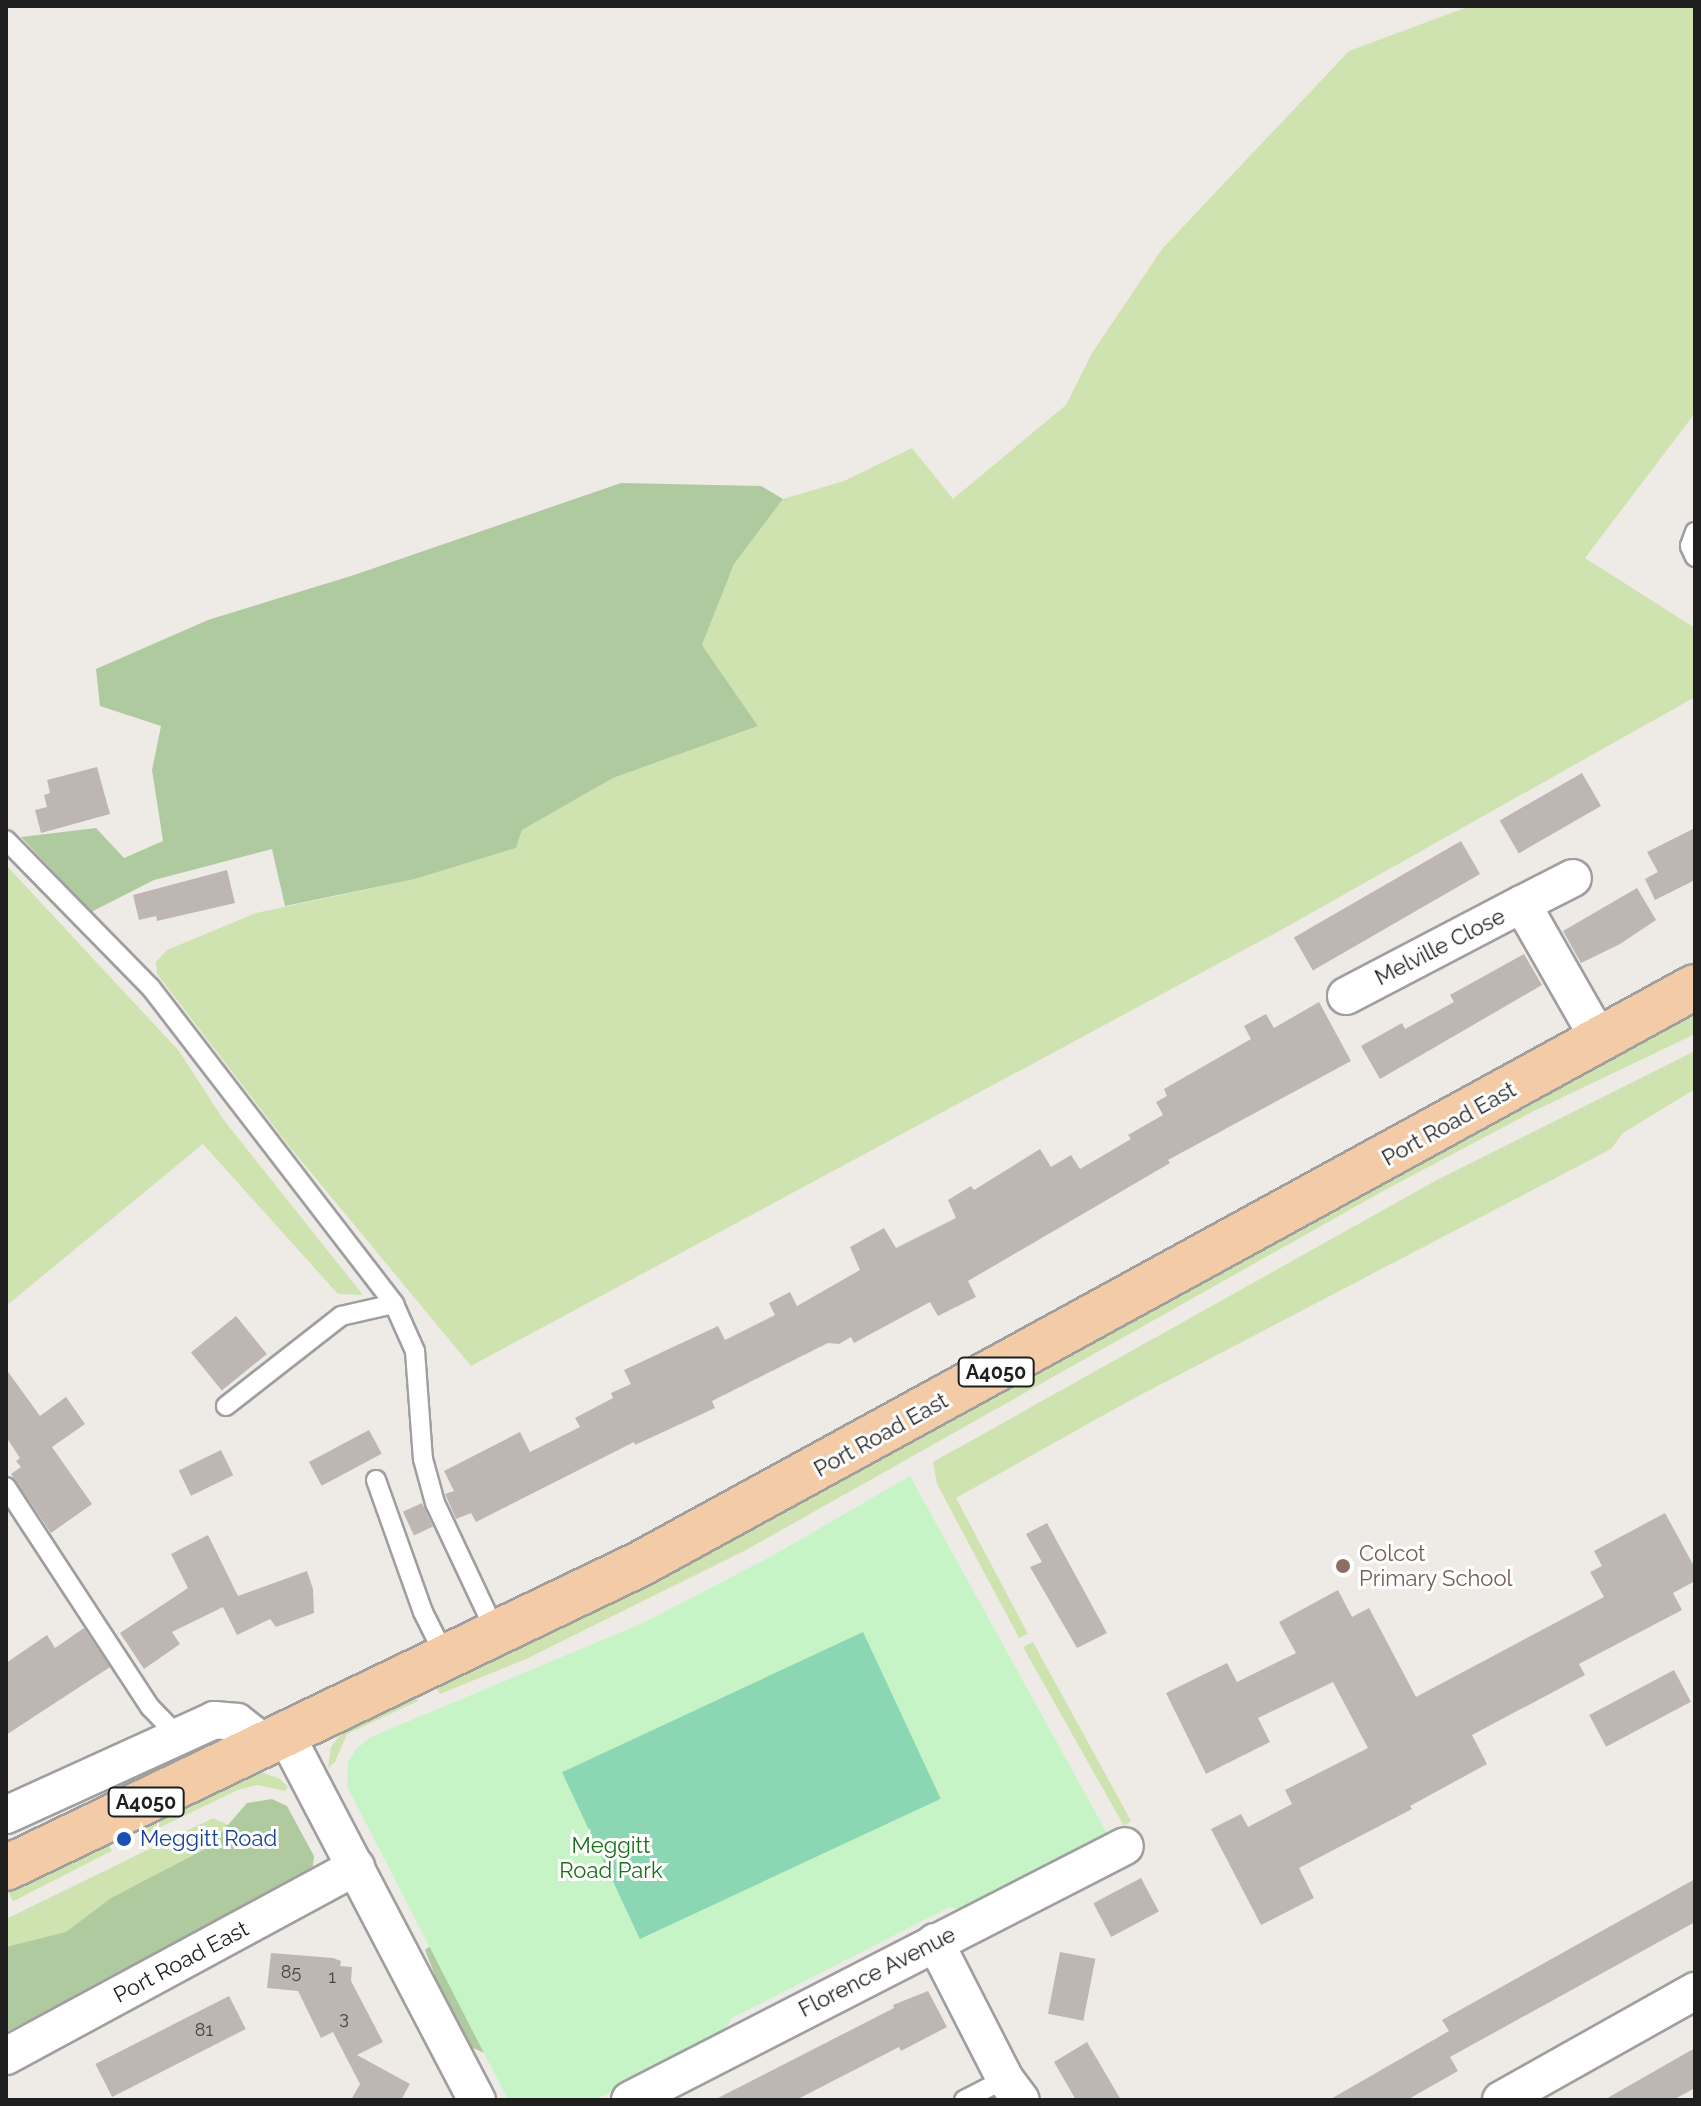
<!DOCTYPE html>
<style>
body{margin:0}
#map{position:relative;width:1701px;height:2106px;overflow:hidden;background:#eeebe6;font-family:Raleway,sans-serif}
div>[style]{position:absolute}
.grass>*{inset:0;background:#cee3b0;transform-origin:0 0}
.forest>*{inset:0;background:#afca9e}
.park>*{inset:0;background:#c7f4c7}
.pitch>*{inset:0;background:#8bd6b3;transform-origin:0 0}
.building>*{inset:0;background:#beb6b2;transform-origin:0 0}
.roads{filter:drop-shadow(2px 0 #9f9f9f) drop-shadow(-2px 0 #9f9f9f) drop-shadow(0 2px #9f9f9f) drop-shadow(0 -2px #9f9f9f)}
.service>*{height:18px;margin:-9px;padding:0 9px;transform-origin:9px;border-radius:9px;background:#fff}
.minor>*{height:36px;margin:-18px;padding:0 18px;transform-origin:18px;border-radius:18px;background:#fff}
.primary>*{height:44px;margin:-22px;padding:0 22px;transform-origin:22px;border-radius:22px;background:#f3cba6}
.dots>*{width:22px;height:22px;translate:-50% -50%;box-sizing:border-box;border:4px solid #fff;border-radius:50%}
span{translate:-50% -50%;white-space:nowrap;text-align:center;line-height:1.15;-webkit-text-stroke:6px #fff;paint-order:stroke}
.number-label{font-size:18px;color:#464443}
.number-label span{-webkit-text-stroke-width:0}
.shield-label span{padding:2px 6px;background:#fff;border:2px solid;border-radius:6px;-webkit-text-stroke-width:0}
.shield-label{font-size:20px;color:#1e1e1e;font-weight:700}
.street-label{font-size:22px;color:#1e1e1e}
.education-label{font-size:22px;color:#785e54}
.left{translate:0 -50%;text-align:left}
.transit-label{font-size:22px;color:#164399}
.park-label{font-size:22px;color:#177216}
.frame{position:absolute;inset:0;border:8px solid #1e1e1e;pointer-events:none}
</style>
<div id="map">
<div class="grass">
<i style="clip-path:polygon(1470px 6px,1695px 6px,1695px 413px,1585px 558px,1695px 628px,1695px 697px,1281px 930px,471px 1366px,289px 1146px,157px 974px,156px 962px,167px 950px,256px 913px,415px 879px,516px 848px,522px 830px,613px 778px,758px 726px,702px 645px,734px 564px,783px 499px,844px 481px,912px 448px,953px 499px,1066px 405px,1092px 353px,1162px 249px,1349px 51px)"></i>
<i style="clip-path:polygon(6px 865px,179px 1051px,223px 1119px,363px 1295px,338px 1294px,203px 1144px,6px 1306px)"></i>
<i style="clip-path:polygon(1695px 1009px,1695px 1034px,1536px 1110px,1383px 1191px,746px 1550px,526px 1659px,440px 1694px,434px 1685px)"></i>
<i style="clip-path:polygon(1695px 1051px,1695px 1089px,1623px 1133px,1611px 1149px,1127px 1402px,956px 1498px,1028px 1634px,1019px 1638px,937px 1484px,933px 1462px,1435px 1181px)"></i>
<i style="clip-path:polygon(1033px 1642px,1131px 1821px,1124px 1826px,1023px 1647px)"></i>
<i style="clip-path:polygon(415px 1695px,418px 1701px,347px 1734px,335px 1762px,328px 1768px,331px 1747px,345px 1728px)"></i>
<i style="clip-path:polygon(246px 1773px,264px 1773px,280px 1779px,288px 1787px,285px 1791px,257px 1785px,238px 1790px,144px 1835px,139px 1825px)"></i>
<i style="clip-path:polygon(213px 1818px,233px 1827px,230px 1852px,6px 1984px,6px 1919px)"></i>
<i style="left:107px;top:1841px;width:11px;height:111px;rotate:63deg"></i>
</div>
<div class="forest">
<i style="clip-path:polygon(621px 483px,761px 486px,783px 499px,734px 564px,702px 645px,758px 726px,613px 778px,522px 830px,516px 848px,415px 879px,285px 906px,272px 849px,154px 880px,91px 912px,21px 837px,96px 828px,124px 858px,163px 841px,152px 770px,161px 726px,100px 706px,96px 669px,208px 620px,351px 576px)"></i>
<i style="clip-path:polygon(272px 1799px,287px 1806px,314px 1856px,313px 1866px,289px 1888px,6px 2032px,6px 1947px,66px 1932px,111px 1898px,209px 1847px,247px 1803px)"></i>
<i style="clip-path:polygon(457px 1927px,494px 2057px,461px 2043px,425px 1950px)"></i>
</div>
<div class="park">
<i style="clip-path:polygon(910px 1476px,1108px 1835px,965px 1910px,950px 1907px,732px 2018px,723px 2034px,595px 2100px,508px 2100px,347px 1786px,348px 1762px,356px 1749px,371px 1737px,645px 1622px,770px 1557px)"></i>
</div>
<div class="pitch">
<i style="left:863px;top:1632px;width:184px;height:332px;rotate:65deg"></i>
</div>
<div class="building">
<i style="clip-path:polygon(97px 767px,110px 814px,41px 833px,35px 810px,47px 807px,44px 795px,50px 793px,47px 780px)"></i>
<i style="left:1582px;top:773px;width:38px;height:95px;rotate:60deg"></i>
<i style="clip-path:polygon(1695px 828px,1695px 880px,1655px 900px,1645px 879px,1658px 872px,1647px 852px)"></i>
<i style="left:1461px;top:841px;width:38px;height:193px;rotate:60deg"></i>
<i style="clip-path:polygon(227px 870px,235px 903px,157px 921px,156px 916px,139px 920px,133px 895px)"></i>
<i style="clip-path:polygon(1637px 888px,1656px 920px,1620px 944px,1581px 963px,1563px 931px)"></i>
<i style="clip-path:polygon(1524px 954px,1542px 985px,1380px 1079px,1361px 1046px,1402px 1023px,1405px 1029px,1454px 1002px,1450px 995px)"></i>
<i style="clip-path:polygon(1319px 1002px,1351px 1061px,1168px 1160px,1170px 1163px,968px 1281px,976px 1297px,938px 1316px,930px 1302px,854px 1343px,851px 1337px,839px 1344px,828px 1343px,712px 1401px,715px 1408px,635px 1445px,634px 1442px,476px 1522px,471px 1513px,456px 1519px,445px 1494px,454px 1491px,444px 1471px,520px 1432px,530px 1452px,580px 1427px,575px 1418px,613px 1398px,611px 1393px,631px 1384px,624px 1370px,718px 1326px,725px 1340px,775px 1315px,769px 1303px,790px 1292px,797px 1306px,860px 1270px,850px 1247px,884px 1228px,896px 1248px,956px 1218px,948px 1200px,971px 1186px,974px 1190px,1040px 1149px,1051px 1167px,1071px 1155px,1080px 1169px,1131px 1139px,1128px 1135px,1163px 1115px,1156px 1102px,1167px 1096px,1164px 1089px,1251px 1039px,1244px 1026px,1266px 1014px,1274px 1028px)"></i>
<i style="left:236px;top:1316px;width:49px;height:58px;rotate:51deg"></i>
<i style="clip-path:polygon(6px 1369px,40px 1416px,66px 1397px,85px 1424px,52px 1447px,92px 1504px,51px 1533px,11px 1474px,21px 1467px,16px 1461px,20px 1458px,6px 1437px)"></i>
<i style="left:369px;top:1430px;width:27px;height:68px;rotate:62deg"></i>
<i style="left:221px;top:1450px;width:28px;height:47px;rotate:64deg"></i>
<i style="left:422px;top:1503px;width:26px;height:21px;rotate:65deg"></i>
<i style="clip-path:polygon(1665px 1513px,1695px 1568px,1695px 1581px,1673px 1593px,1682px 1610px,1579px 1664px,1585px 1675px,1472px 1735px,1487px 1764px,1410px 1806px,1412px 1809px,1299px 1868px,1314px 1898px,1261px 1925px,1211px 1829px,1241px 1814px,1248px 1827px,1292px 1804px,1285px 1790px,1368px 1748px,1333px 1682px,1258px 1718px,1270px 1742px,1206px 1774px,1166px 1693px,1227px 1663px,1237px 1682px,1296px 1653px,1279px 1622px,1338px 1590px,1352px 1617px,1369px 1608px,1416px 1697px,1604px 1597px,1590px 1572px,1602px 1566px,1594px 1551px)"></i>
<i style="clip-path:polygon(1047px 1523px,1107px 1633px,1077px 1648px,1030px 1567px,1042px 1562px,1026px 1534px)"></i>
<i style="clip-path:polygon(208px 1535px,238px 1596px,307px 1571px,313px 1589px,314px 1613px,276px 1627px,270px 1619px,237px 1635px,223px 1607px,172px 1632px,180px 1644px,144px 1669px,120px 1633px,188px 1588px,171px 1554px)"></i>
<i style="clip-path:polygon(84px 1628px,110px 1667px,6px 1735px,6px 1663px,47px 1635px,55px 1648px)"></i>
<i style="left:1674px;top:1670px;width:36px;height:96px;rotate:62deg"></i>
<i style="left:1141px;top:1878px;width:38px;height:54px;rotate:62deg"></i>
<i style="clip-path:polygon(1695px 1879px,1695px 1922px,1450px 2057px,1458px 2071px,1407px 2100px,1329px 2100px,1449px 2031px,1442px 2020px)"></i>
<i style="left:1060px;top:1952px;width:36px;height:63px;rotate:11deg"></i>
<i style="clip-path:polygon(271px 1953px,333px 1958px,341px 1961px,340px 1966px,352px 1967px,351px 1981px,383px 2042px,357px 2055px,410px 2084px,401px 2100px,351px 2100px,360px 2084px,333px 2032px,321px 2038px,298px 1991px,267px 1988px)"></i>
<i style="clip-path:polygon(928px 1991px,947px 2027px,901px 2051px,899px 2047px,796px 2100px,714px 2100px,894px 2008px,893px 2005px)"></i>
<i style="left:229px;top:1996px;width:37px;height:150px;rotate:63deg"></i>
<i style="clip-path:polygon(1087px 2042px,1121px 2100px,1076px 2100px,1054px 2062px)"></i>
<i style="clip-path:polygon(1695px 2048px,1695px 2088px,1673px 2100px,1604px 2100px)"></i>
</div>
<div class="roads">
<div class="service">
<i style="left:1695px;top:532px;width:15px;rotate:110deg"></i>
<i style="left:1690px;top:546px;width:12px;rotate:66deg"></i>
<i style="left:6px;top:840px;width:207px;rotate:45.6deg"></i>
<i style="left:151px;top:988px;width:399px;rotate:52.4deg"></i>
<i style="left:394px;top:1304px;width:51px;rotate:65.9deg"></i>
<i style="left:415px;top:1351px;width:108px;rotate:85.8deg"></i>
<i style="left:423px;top:1459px;width:46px;rotate:74.7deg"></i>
<i style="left:435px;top:1503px;width:146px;rotate:64.8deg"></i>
<i style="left:226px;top:1406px;width:146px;rotate:-38deg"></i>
<i style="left:341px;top:1316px;width:54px;rotate:-12.8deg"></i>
<i style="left:376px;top:1480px;width:140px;rotate:70.4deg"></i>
<i style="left:423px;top:1612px;width:51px;rotate:63.4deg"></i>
<i style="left:6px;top:1487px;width:263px;rotate:56.8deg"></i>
<i style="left:150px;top:1707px;width:37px;rotate:46deg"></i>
<i style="left:964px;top:2100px;width:46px;rotate:-27.1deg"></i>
</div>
<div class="minor">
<i style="left:1522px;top:904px;width:57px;rotate:-27deg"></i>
<i style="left:1346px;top:996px;width:199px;rotate:-27.6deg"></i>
<i style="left:1522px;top:904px;width:158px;rotate:60.3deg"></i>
<i style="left:286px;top:1735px;width:412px;rotate:62.4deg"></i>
<i style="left:6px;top:1815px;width:229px;rotate:-24.5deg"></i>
<i style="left:214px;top:1720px;width:23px;rotate:5deg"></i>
<i style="left:237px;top:1722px;width:37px;rotate:38deg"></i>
<i style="left:935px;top:1942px;width:154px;rotate:62.9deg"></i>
<i style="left:1005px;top:2079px;width:26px;rotate:53deg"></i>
<i style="left:6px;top:2056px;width:398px;rotate:-28.4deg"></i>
<i style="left:630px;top:2100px;width:556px;rotate:-27.16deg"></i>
<i style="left:1501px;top:2100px;width:223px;rotate:-29.3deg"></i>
</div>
<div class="primary">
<i style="left:6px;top:1868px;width:703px;rotate:-25.62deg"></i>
<i style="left:640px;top:1564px;width:1202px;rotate:-28.68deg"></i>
</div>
</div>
<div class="dots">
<i style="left:1343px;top:1566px;background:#8d6e63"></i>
<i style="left:124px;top:1839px;background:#1a4fb4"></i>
</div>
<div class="number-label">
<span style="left:291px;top:1972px">85</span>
<span style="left:332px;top:1977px">1</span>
<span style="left:344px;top:2018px">3</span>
<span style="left:204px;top:2030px">81</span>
</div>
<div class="shield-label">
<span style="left:996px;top:1372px">A4050</span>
<span style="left:146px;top:1802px">A4050</span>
</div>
<div class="street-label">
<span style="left:1440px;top:947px;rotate:-27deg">Melville Close</span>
<span style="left:1449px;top:1124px;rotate:-29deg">Port Road East</span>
<span style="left:881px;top:1435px;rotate:-29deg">Port Road East</span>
<span style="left:181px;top:1962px;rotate:-28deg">Port Road East</span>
<span style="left:877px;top:1972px;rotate:-27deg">Florence Avenue</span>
</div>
<div class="education-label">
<span class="left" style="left:1359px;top:1566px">Colcot<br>Primary School</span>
</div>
<div class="transit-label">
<span class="left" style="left:140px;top:1839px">Meggitt Road</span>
</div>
<div class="park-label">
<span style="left:611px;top:1858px">Meggitt<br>Road Park</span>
</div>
<div class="frame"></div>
</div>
